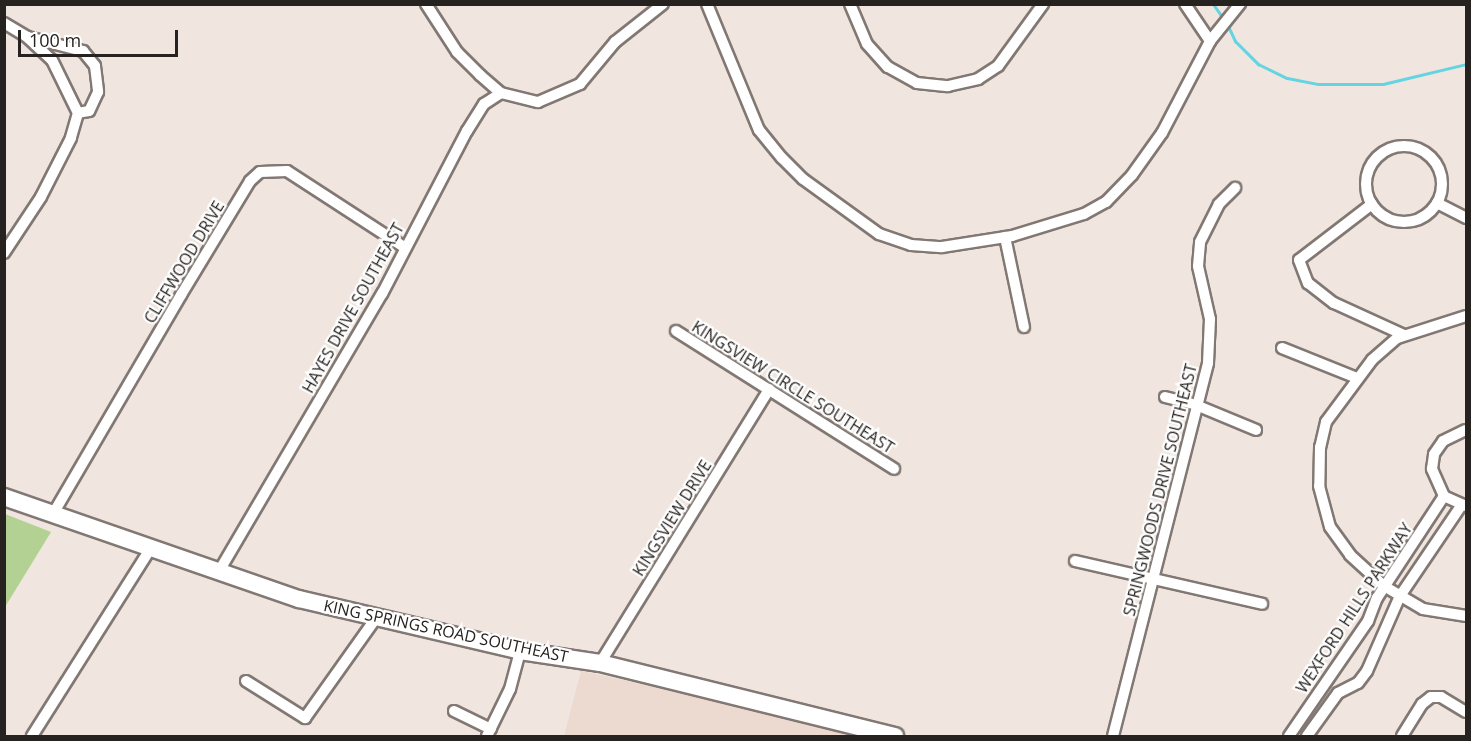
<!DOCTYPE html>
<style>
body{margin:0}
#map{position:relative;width:1471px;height:741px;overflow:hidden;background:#f0e5df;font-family:"Open Sans",sans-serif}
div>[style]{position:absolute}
.built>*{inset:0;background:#ecd9d0}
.green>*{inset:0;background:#b2d192}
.stream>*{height:3px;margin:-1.5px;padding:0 1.5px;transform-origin:1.5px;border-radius:1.5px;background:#64d4e2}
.roads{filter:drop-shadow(2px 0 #827873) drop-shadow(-2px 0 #827873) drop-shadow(0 2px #827873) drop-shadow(0 -2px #827873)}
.street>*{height:10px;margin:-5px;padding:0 5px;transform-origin:5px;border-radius:5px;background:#fff}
.street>.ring{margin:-5px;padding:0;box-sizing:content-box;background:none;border:10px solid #fff;border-radius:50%}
.secondary>*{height:16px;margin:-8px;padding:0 8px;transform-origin:8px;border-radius:8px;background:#fff}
span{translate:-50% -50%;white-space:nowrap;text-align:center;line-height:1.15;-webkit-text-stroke:4.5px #fff;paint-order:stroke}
.street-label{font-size:16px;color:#262220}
.frame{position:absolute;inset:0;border:6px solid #262220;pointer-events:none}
.scale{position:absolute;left:18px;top:30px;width:160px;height:27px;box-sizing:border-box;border:3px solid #262220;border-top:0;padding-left:8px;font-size:18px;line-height:21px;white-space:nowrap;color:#262220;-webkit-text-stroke:4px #fff;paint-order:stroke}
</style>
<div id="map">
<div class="built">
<i style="clip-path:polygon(581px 671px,786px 715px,877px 736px,564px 736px)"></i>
</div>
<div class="green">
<i style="clip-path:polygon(5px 514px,51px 532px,5px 607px,4px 514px)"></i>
</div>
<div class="stream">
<i style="left:1213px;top:4px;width:19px;rotate:55deg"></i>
<i style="left:1228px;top:26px;width:17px;rotate:65deg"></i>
<i style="left:1235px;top:41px;width:33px;rotate:45deg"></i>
<i style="left:1258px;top:64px;width:32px;rotate:26deg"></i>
<i style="left:1287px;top:78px;width:32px;rotate:11deg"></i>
<i style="left:1318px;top:84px;width:65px"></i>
<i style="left:1383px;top:84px;width:85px;rotate:-13.5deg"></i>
</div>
<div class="roads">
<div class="street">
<i style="left:426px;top:4px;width:57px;rotate:57.1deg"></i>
<i style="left:457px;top:52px;width:33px;rotate:45deg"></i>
<i style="left:480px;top:75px;width:28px;rotate:41deg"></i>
<i style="left:501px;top:93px;width:38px;rotate:14deg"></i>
<i style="left:538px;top:102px;width:46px;rotate:-23.2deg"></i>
<i style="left:580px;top:84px;width:55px;rotate:-50.2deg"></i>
<i style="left:615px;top:42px;width:61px;rotate:-38.4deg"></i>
<i style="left:707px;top:4px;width:136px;rotate:67.6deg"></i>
<i style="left:759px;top:130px;width:36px;rotate:51deg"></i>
<i style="left:782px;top:158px;width:30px;rotate:45deg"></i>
<i style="left:803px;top:179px;width:94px;rotate:35.9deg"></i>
<i style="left:879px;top:234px;width:34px;rotate:19deg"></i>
<i style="left:911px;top:245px;width:31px;rotate:4deg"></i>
<i style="left:942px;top:247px;width:71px;rotate:-8.9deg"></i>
<i style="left:1012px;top:236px;width:75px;rotate:-17deg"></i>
<i style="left:1084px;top:214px;width:25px;rotate:-29deg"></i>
<i style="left:1106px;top:202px;width:37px;rotate:-46deg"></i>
<i style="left:1132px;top:175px;width:52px;rotate:-54.5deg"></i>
<i style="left:1162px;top:133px;width:104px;rotate:-62.4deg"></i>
<i style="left:1210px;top:41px;width:48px;rotate:-51deg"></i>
<i style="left:850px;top:4px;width:43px;rotate:67deg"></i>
<i style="left:867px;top:44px;width:31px;rotate:48deg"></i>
<i style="left:888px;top:67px;width:33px;rotate:29deg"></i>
<i style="left:917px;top:83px;width:31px;rotate:6deg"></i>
<i style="left:948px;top:86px;width:31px;rotate:-13deg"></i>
<i style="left:978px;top:79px;width:24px;rotate:-33deg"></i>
<i style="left:998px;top:66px;width:77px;rotate:-54deg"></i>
<i style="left:1185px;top:4px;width:45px;rotate:56deg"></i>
<i style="left:4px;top:23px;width:27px;rotate:31deg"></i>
<i style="left:27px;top:37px;width:34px;rotate:43deg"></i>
<i style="left:52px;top:60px;width:59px;rotate:63.9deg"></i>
<i style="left:78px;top:113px;width:26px;rotate:106deg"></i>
<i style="left:71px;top:138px;width:66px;rotate:117deg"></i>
<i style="left:41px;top:197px;width:67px;rotate:123.5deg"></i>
<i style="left:28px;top:37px;width:57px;rotate:14.3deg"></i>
<i style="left:83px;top:51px;width:19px;rotate:51deg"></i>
<i style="left:95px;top:66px;width:26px;rotate:83deg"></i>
<i style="left:98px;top:92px;width:21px;rotate:115deg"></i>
<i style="left:89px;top:111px;width:11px;rotate:170deg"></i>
<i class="ring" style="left:1366px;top:146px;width:66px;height:66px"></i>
<i style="left:1437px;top:203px;width:33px;rotate:27deg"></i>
<i style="left:1372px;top:204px;width:92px;rotate:142.5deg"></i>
<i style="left:1299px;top:260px;width:25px;rotate:69deg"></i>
<i style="left:1308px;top:283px;width:33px;rotate:38deg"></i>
<i style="left:1334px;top:303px;width:77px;rotate:24.6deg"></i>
<i style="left:1005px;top:237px;width:92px;rotate:78.1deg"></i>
<i style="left:1466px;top:316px;width:72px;rotate:162.3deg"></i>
<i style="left:1397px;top:338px;width:33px;rotate:139deg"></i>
<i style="left:1372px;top:360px;width:77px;rotate:126.6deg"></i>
<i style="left:1326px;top:422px;width:26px;rotate:103deg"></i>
<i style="left:1320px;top:447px;width:39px;rotate:91deg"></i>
<i style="left:1319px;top:486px;width:42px;rotate:75deg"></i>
<i style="left:1330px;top:527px;width:34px;rotate:54deg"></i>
<i style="left:1350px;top:555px;width:46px;rotate:42.4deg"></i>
<i style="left:1384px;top:586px;width:45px;rotate:30.5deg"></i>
<i style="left:1423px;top:609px;width:44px;rotate:9.2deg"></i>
<i style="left:676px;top:331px;width:258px;rotate:32.3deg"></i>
<i style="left:1282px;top:348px;width:81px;rotate:21.8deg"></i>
<i style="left:1165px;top:397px;width:32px;rotate:14deg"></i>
<i style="left:1196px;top:405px;width:65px;rotate:22.6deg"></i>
<i style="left:1466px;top:506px;width:24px;rotate:-156deg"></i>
<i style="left:1444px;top:496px;width:30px;rotate:-114deg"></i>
<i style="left:1432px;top:469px;width:15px;rotate:-82deg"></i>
<i style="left:1434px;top:454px;width:16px;rotate:-55deg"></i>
<i style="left:1443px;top:441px;width:25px;rotate:-26deg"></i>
<i style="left:53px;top:514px;width:254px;rotate:-59.7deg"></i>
<i style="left:181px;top:295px;width:133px;rotate:-58.8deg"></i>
<i style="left:250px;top:181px;width:13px;rotate:-42deg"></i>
<i style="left:260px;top:172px;width:27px;rotate:-2deg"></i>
<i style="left:287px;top:171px;width:140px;rotate:33deg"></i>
<i style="left:1075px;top:561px;width:192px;rotate:12.9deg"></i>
<i style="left:218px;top:573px;width:324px;rotate:-59.6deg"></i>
<i style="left:382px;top:294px;width:184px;rotate:-62.5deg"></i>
<i style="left:467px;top:131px;width:32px;rotate:-58deg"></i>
<i style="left:484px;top:104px;width:20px;rotate:-33deg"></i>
<i style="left:600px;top:663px;width:322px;rotate:-58.3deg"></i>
<i style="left:246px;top:681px;width:70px;rotate:32.1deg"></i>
<i style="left:305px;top:718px;width:123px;rotate:-54.6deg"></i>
<i style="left:454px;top:711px;width:41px;rotate:25.9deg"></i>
<i style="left:32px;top:736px;width:221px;rotate:-57.7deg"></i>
<i style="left:487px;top:736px;width:52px;rotate:-63.9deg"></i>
<i style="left:510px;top:689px;width:39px;rotate:-75deg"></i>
<i style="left:1113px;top:736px;width:385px;rotate:-75.7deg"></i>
<i style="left:1208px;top:363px;width:44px;rotate:-87.4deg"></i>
<i style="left:1210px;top:319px;width:54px;rotate:-102.8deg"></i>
<i style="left:1198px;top:266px;width:24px;rotate:-85deg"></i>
<i style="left:1200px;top:242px;width:42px;rotate:-63.4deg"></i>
<i style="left:1219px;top:204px;width:23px;rotate:-45deg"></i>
<i style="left:1289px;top:736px;width:140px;rotate:-55.5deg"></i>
<i style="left:1368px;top:621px;width:25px;rotate:-69deg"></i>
<i style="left:1377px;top:598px;width:122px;rotate:-56.7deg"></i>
<i style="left:1307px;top:736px;width:53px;rotate:-54.2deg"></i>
<i style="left:1338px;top:693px;width:22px;rotate:-27deg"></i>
<i style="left:1358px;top:683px;width:15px;rotate:-53deg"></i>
<i style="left:1367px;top:671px;width:82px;rotate:-66.3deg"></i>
<i style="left:1400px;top:596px;width:109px;rotate:-55.9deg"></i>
<i style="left:1402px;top:736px;width:38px;rotate:-58deg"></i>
<i style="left:1422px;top:704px;width:11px;rotate:-38deg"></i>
<i style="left:1431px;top:697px;width:10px"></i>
<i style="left:1441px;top:697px;width:29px;rotate:31deg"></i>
</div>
<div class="secondary">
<i style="left:4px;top:497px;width:312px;rotate:19.1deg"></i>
<i style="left:299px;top:599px;width:227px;rotate:13.2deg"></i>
<i style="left:520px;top:651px;width:81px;rotate:8.5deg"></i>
<i style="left:600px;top:663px;width:304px;rotate:13.9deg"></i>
</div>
</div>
<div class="street-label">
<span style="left:184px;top:262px;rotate:-59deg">CLIFFWOOD DRIVE</span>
<span style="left:353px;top:308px;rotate:-61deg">HAYES DRIVE SOUTHEAST</span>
<span style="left:793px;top:387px;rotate:32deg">KINGSVIEW CIRCLE SOUTHEAST</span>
<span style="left:1160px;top:490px;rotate:-76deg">SPRINGWOODS DRIVE SOUTHEAST</span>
<span style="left:672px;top:518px;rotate:-58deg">KINGSVIEW DRIVE</span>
<span style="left:1354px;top:608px;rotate:-57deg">WEXFORD HILLS PARKWAY</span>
<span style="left:446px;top:631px;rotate:12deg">KING SPRINGS ROAD SOUTHEAST</span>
</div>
<div class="frame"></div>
<div class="scale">100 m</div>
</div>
